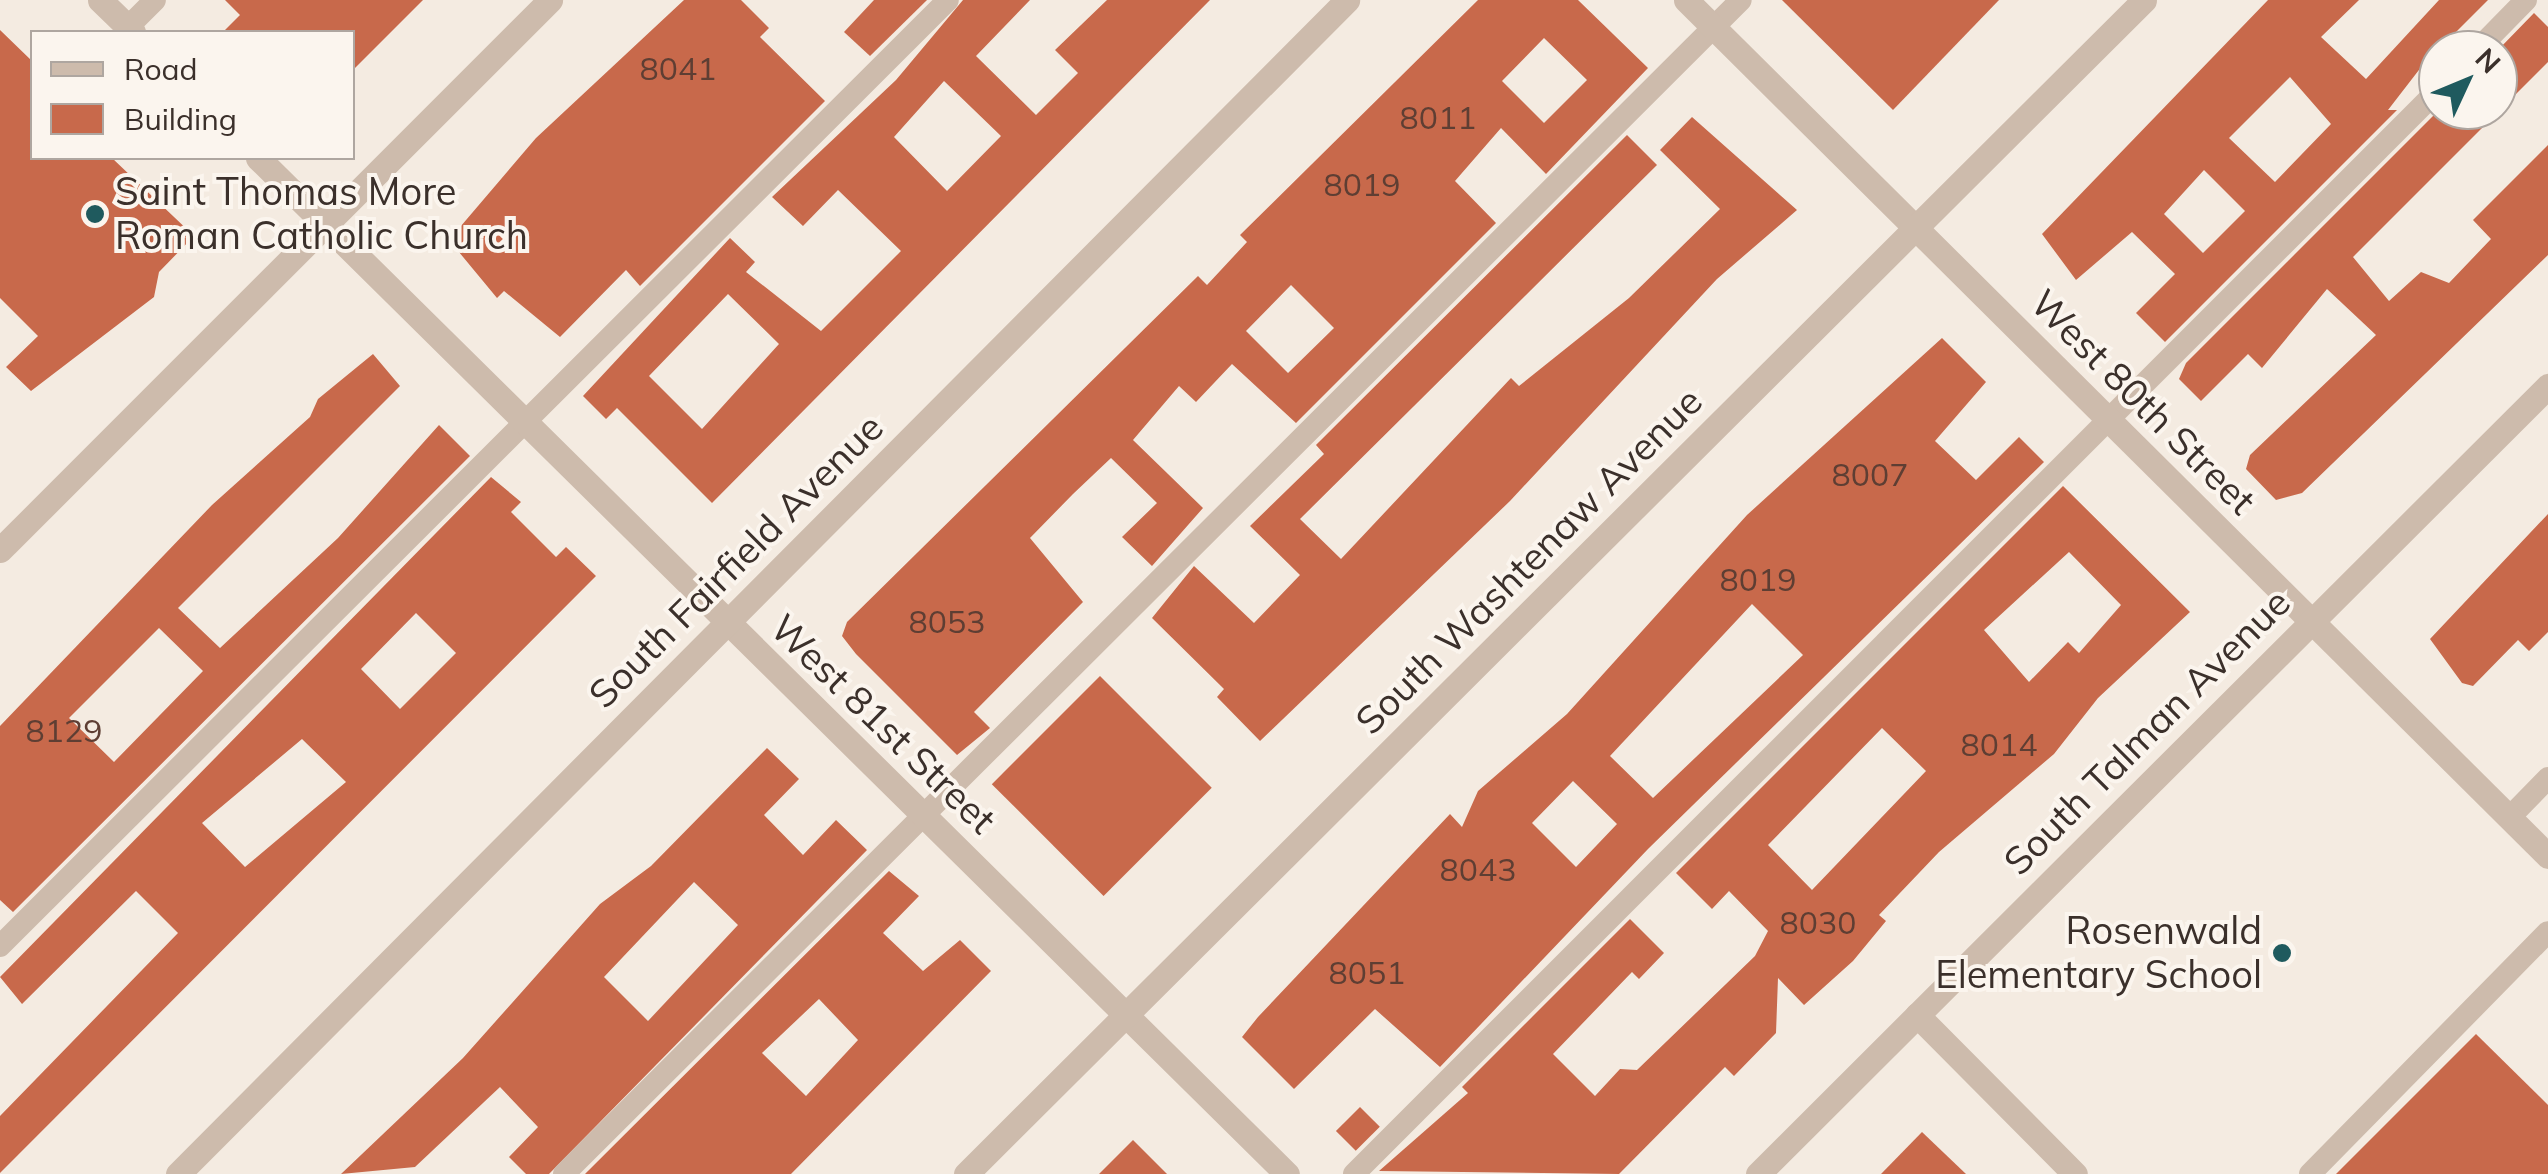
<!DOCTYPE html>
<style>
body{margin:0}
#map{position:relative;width:2548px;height:1174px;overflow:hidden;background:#f4ebe1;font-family:Mulish,sans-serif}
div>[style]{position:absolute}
.building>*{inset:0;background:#c8694b;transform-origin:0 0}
.lane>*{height:22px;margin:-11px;padding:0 11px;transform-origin:11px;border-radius:11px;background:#cdbbac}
.street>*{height:25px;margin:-12.5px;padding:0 12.5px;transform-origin:12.5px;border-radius:12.5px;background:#cdbbac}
.dots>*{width:28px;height:28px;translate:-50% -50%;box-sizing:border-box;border:5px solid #fbf5ee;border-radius:50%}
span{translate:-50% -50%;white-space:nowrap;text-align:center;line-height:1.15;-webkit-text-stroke:8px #fbf5ee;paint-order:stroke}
.number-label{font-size:32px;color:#5e3e33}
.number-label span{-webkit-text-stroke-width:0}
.poi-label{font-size:38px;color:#3b302b}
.left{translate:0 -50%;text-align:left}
.right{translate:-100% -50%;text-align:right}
.street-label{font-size:38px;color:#3b302b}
.legend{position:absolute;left:30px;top:30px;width:325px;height:130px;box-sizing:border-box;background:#fbf5ee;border:2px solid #aea6a0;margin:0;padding:12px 18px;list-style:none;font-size:30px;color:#3b302b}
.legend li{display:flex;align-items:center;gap:20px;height:50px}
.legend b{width:50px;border:2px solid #aea6a0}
.north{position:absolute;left:2418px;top:30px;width:100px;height:100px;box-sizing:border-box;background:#fbf5ee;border:2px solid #aea6a0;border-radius:50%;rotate:46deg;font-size:28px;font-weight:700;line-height:40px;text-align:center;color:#3b302b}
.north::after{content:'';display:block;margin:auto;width:35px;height:45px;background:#1f5a5e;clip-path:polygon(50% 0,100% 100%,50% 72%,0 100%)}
</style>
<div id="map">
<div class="building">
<i style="clip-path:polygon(225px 0,423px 0,352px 71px,352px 32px,223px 32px,240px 15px)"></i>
<i style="clip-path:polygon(684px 0,741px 0,769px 28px,760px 37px,825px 101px,640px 286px,626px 270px,560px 337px,504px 291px,497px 298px,449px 240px,536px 138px)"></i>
<i style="clip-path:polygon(874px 0,927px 0,870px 56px,844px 32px)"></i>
<i style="clip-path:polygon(evenodd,963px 0,1030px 0,976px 56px,1036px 115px,1078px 73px,1055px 50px,1107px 0,1210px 0,712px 503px,617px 408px,606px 419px,583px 396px,730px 238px,755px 262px,746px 272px,821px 331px,901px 251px,838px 190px,803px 226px,772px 197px,896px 80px,963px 0,944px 81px,1001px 136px,947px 191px,894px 137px,944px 81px,963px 0,728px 294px,779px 344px,702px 429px,649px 376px,728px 294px)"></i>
<i style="clip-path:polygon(evenodd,1478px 0,1578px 0,1648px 68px,1546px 174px,1501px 128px,1455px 181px,1496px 223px,1296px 423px,1232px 364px,1196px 402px,1179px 386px,1133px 440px,1203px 508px,1152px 566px,1122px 537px,1157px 503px,1111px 458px,1073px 494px,1030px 538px,1083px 602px,974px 712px,990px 728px,957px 755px,856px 654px,842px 636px,847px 622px,1198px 276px,1207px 285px,1247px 242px,1240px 235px,1478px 0,1544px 38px,1587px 80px,1544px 123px,1502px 81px,1544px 38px,1478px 0,1291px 285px,1334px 328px,1288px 373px,1246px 331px,1291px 285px)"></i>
<i style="clip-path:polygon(1782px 0,1999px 0,1893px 110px)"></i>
<i style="clip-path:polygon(evenodd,2268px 0,2359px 0,2321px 37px,2366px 79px,2439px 0,2488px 0,2422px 66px,2388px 110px,2397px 110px,2165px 342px,2136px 313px,2175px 274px,2132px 232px,2076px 280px,2042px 234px,2268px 0,2290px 77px,2331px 124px,2275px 182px,2229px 138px,2290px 77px,2268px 0,2204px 170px,2245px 211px,2203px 253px,2164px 214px,2204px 170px)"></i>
<i style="clip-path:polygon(2534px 13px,2548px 27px,2548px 62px,2353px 257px,2389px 301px,2421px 272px,2449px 283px,2491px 239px,2473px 220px,2548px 145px,2548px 255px,2302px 493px,2276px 500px,2246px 469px,2250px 455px,2376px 335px,2327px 289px,2262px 368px,2248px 354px,2201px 401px,2179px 379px,2186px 363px,2439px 110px,2498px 110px,2498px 50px)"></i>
<i style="clip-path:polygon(0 30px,32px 61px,32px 158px,112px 158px,194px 236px,159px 272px,154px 297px,31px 391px,6px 367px,38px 336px,0 298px)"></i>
<i style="clip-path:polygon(1692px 117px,1797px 210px,1717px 279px,1510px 501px,1260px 741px,1217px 697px,1224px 689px,1152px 618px,1194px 566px,1254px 623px,1300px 575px,1250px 526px,1324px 454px,1316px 445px,1627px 135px,1657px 165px,1300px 519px,1341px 559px,1511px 378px,1519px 386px,1629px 298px,1720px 209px,1660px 150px)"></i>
<i style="clip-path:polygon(evenodd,1942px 338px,1986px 382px,1935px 441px,1976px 480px,2019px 437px,2044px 462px,1648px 849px,1440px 1067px,1375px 1009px,1294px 1089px,1242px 1037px,1258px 1017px,1450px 814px,1462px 827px,1478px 791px,1567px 714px,1747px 515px,1942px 338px,1752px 604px,1803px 655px,1653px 798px,1610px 756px,1752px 604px,1942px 338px,1573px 781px,1617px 824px,1576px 867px,1532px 823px,1573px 781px)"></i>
<i style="clip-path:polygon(evenodd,373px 354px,400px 386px,178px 608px,220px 648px,338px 538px,439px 425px,470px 456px,13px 912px,0 900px,0 726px,212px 505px,310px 417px,318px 399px,373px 354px,159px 628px,203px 671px,114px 762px,69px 718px,159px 628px)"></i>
<i style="clip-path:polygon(evenodd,491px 477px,521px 502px,511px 512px,556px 557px,566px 547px,596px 576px,0 1173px,0 1116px,178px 933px,136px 891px,22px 1004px,0 977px,491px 477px,416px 613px,456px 653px,400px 709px,361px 669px,416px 613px,491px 477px,302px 739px,346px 782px,245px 867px,202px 823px,302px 739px)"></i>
<i style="clip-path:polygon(evenodd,2063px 486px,2190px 612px,2098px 698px,2054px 754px,1939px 852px,1879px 915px,1886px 921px,1853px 961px,1804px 1005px,1778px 978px,1776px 1033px,1734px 1076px,1725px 1067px,1619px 1174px,1379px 1171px,1468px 1093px,1462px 1087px,1630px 919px,1664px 953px,1639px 979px,1632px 972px,1553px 1054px,1595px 1096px,1620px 1069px,1637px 1070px,1755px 956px,1768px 931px,1729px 891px,1712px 909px,1676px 873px,2063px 486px,2069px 552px,2121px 605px,2079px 653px,2068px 642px,2029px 682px,1984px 630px,2069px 552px,2063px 486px,1882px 728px,1926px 771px,1812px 890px,1768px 845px,1882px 728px)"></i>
<i style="clip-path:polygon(2548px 514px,2548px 632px,2529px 651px,2518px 640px,2473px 686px,2462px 683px,2430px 639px)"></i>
<i style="left:1100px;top:676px;width:158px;height:153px;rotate:45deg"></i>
<i style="clip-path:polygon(evenodd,767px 748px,799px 779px,764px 815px,803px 855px,836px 820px,867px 850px,549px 1174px,526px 1174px,509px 1157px,538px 1127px,500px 1087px,415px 1167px,341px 1174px,463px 1058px,600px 904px,651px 866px,767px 748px,694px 882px,738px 925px,648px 1021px,604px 977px,694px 882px)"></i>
<i style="clip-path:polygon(evenodd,889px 871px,919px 896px,883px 933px,923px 971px,960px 940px,991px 971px,791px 1174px,585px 1174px,889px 871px,819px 999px,858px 1040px,806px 1096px,762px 1053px,819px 999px)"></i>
<i style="clip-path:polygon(2476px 1034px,2548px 1105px,2548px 1174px,2336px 1174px)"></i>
<i style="left:1360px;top:1107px;width:28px;height:34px;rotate:45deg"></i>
<i style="clip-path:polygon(1922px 1132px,1966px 1174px,1881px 1174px)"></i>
<i style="clip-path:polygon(1133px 1140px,1167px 1174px,1099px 1174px)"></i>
</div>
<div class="lane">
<i style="left:128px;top:27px;width:38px;rotate:-45deg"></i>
<i style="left:2477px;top:50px;width:70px;rotate:-45.6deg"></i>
<i style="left:2509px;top:818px;width:56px;rotate:-45.7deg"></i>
<i style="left:0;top:946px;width:1339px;rotate:-44.94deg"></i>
<i style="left:564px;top:1174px;width:1662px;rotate:-44.93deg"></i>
<i style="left:1354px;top:1174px;width:1533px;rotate:-45deg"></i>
<i style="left:2310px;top:1174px;width:339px;rotate:-45.5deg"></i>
</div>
<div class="street">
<i style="left:100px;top:0;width:46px;rotate:44.1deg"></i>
<i style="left:1686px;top:0;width:1215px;rotate:44.8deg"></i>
<i style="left:258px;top:158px;width:1446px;rotate:44.64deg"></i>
<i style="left:0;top:550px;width:778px;rotate:-45deg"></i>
<i style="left:1917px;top:1015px;width:224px;rotate:45.2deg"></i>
<i style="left:178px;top:1174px;width:1657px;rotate:-45.12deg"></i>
<i style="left:966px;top:1174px;width:1663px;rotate:-44.9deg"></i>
<i style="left:1758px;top:1174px;width:1116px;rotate:-44.93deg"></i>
</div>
<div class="dots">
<i style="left:95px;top:214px;background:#1f5a5e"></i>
<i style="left:2282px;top:953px;background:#1f5a5e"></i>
</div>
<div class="number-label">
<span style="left:678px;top:68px">8041</span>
<span style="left:1438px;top:117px">8011</span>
<span style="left:1362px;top:184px">8019</span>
<span style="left:1870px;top:474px">8007</span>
<span style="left:1758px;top:579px">8019</span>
<span style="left:947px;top:621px">8053</span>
<span style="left:64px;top:730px">8129</span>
<span style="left:1999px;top:744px">8014</span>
<span style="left:1478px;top:869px">8043</span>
<span style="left:1818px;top:922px">8030</span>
<span style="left:1367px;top:972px">8051</span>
</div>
<div class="poi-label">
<span class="left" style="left:115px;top:214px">Saint Thomas More<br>Roman Catholic Church</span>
<span class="right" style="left:2262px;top:953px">Rosenwald<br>Elementary School</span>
</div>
<div class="street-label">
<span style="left:2143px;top:402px;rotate:45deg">West 80th Street</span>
<span style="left:736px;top:561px;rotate:-45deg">South Fairfield Avenue</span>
<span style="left:1529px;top:561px;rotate:-45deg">South Washtenaw Avenue</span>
<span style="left:883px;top:724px;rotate:44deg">West 81st Street</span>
<span style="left:2147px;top:732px;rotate:-45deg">South Talman Avenue</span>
</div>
<ul class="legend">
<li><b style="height:12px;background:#cdbbac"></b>Road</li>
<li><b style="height:28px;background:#c8694b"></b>Building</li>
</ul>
<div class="north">N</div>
</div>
